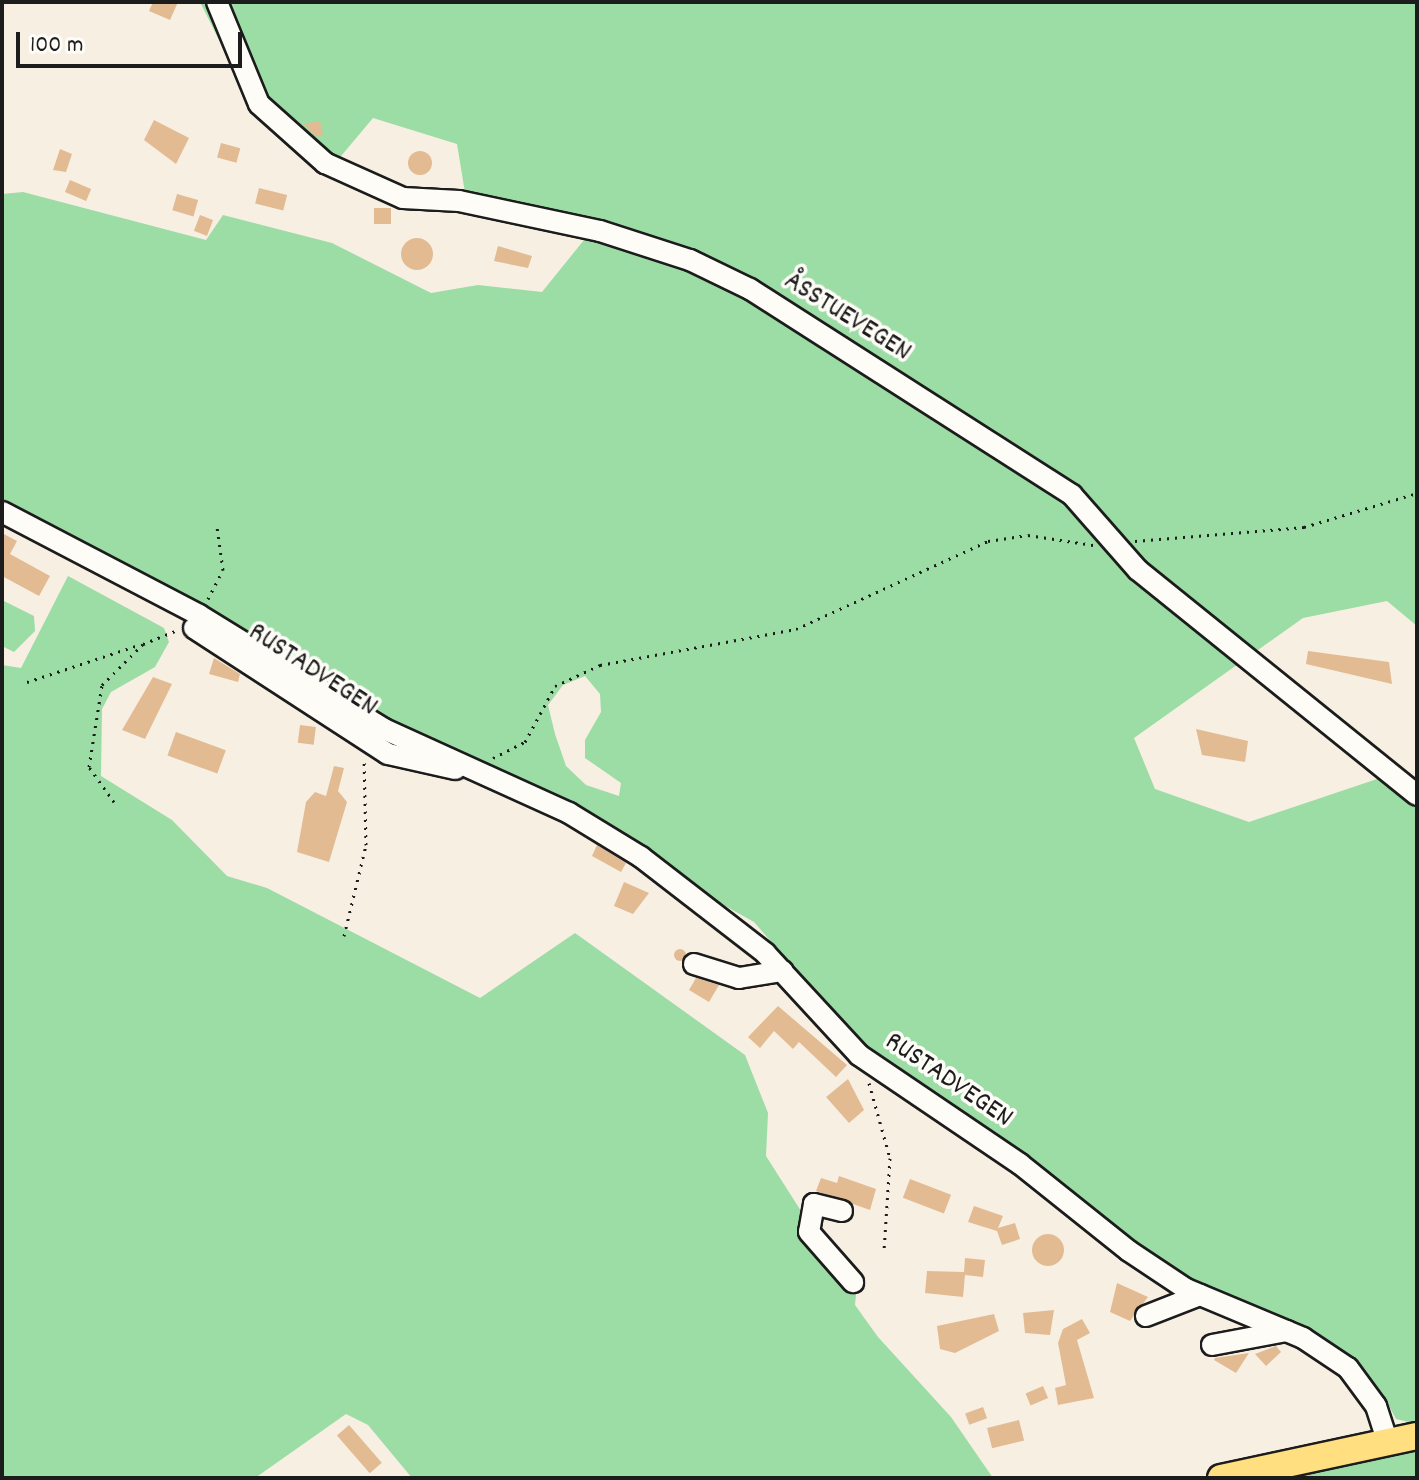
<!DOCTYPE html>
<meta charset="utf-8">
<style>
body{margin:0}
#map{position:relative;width:1419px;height:1480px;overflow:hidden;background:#f8efe3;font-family:Dekko,sans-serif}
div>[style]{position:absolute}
.green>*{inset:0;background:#9cdca5}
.building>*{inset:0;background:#e2bb93;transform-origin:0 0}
.round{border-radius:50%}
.path>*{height:3px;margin-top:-1.5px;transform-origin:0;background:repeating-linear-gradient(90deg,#1c1c1c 0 2px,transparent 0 8px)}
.roads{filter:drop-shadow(2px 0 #1c1c1c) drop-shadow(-2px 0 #1c1c1c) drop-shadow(0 2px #1c1c1c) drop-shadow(0 -2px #1c1c1c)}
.minor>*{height:20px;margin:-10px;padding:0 10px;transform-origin:10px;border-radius:10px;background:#fdfcf7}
.major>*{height:26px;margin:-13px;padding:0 13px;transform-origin:13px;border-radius:13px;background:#ffdf80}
span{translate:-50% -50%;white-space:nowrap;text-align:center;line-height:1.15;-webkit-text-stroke:7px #fdfcf7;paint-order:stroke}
.street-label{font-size:28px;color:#1c1c1c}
.frame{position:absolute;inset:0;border:4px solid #1c1c1c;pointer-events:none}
.scale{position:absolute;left:16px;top:32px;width:226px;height:36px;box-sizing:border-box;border:4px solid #1c1c1c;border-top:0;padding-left:10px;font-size:24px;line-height:28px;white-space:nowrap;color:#1c1c1c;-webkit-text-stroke:6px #fdfcf7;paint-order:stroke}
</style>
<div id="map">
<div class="green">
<i style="clip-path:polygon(evenodd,200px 2px,1417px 2px,1417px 626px,1387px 601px,1303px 618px,1134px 738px,1155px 789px,1249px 822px,1383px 777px,1417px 809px,1417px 1424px,1396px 1419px,1381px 1391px,1362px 1394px,1322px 1343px,1186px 1284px,873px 1058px,754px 922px,2px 502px,2px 194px,23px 192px,206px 240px,223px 215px,332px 243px,431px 293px,478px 285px,542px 292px,588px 235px,468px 211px,457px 144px,373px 118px,326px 174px,292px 149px,249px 100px,200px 2px,585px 676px,600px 694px,601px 712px,585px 740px,585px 758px,621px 783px,619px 796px,586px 785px,566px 766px,555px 734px,548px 705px,563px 685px,585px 676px)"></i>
<i style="clip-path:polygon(68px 576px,164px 628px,169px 642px,155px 667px,111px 692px,102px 709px,101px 776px,172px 820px,227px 876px,267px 888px,480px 998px,575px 933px,745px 1055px,768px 1113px,766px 1156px,801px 1211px,858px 1274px,855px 1305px,878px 1337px,951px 1417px,993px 1478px,412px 1478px,368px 1425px,346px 1414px,255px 1478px,2px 1478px,2px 665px,21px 668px)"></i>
<i style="clip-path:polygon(2px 600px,34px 616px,35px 631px,14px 652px,2px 646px)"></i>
<i style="clip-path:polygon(1389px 1449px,1417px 1450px,1417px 1478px,1287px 1478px)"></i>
</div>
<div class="building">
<i style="clip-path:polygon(153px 2px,178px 2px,170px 20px,149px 11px)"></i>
<i style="clip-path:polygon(154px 120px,189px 138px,176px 164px,144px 140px)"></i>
<i style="clip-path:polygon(320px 121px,323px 135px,315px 136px,304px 124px)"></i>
<i style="left:221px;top:143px;width:20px;height:15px;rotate:15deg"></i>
<i style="clip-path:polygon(60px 149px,72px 154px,66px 172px,53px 170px)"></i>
<i class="round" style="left:408px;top:151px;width:24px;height:24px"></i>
<i style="left:70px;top:180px;width:23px;height:13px;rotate:23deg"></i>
<i style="left:259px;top:188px;width:29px;height:16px;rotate:14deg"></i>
<i style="left:177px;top:194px;width:22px;height:17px;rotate:16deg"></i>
<i style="left:374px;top:208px;width:17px;height:16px"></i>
<i style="left:200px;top:215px;width:14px;height:17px;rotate:21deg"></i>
<i class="round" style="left:401px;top:238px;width:32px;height:32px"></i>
<i style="clip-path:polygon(498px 246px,532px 256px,528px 268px,494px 261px)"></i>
<i style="clip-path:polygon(2px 533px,17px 541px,10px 554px,50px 576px,39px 596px,2px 576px)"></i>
<i style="clip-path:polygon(1308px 651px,1389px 662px,1392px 684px,1306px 664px)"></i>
<i style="clip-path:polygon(214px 658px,240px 674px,238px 682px,209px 674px)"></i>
<i style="clip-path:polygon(153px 677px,172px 684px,145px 739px,122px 730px)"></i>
<i style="left:300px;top:725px;width:16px;height:18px;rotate:7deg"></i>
<i style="clip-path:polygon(1196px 729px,1248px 741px,1245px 762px,1202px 755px)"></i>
<i style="left:176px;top:732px;width:53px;height:25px;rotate:20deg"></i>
<i style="clip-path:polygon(334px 766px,344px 768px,338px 791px,347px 802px,329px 862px,297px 852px,306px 802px,315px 792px,326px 796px)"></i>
<i style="clip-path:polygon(597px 845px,626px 863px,621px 872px,592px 856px)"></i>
<i style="clip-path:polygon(624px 882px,649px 893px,633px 914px,614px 906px)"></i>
<i class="round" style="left:674px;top:949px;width:12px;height:12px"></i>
<i style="clip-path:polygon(696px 978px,719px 985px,709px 1002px,689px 990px)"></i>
<i style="clip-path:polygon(778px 1006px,847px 1065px,836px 1077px,799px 1042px,793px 1049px,774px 1031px,760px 1048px,748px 1037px)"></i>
<i style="clip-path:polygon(848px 1079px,864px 1110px,849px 1123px,826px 1097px)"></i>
<i style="clip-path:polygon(839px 1176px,876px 1189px,870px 1210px,816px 1191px,821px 1178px,837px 1183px)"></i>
<i style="left:910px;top:1179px;width:44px;height:20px;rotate:21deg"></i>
<i style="clip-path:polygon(974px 1206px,1003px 1216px,998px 1228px,1015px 1223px,1020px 1239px,1002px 1245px,997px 1231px,968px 1222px)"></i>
<i class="round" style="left:1032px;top:1234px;width:32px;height:32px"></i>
<i style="clip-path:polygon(965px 1258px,985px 1260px,983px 1277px,965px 1275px,963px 1297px,925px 1293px,927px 1271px,964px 1272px)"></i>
<i style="clip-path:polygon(1117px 1283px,1148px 1297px,1130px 1321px,1110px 1312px)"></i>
<i style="clip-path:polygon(1054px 1310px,1050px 1335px,1025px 1333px,1023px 1313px)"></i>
<i style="clip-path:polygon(994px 1314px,999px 1331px,955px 1353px,940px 1349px,937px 1326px)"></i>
<i style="clip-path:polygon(1082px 1319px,1090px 1333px,1077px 1340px,1094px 1398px,1058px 1405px,1055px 1388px,1066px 1385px,1058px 1343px,1063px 1329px)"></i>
<i style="clip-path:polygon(1276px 1346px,1281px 1352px,1266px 1366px,1255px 1354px)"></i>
<i style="clip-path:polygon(1249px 1353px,1236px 1373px,1214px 1360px,1215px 1358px)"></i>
<i style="left:1043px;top:1386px;width:13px;height:19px;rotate:67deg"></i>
<i style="left:983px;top:1407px;width:12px;height:19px;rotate:70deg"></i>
<i style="left:1019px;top:1420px;width:21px;height:33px;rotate:76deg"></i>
<i style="left:349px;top:1425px;width:50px;height:16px;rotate:49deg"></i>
</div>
<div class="path">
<i style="left:1135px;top:541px;width:170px;rotate:-4.7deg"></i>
<i style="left:1304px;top:527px;width:118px;rotate:-16.7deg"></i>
<i style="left:208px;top:599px;width:33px;rotate:-63deg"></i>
<i style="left:223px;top:570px;width:43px;rotate:-97.9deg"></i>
<i style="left:27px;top:682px;width:118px;rotate:-18.3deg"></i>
<i style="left:493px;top:758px;width:36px;rotate:-27deg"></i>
<i style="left:525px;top:742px;width:64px;rotate:-61.8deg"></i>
<i style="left:555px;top:686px;width:50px;rotate:-25deg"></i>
<i style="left:600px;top:665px;width:199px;rotate:-10.4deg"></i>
<i style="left:796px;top:629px;width:211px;rotate:-24.6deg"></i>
<i style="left:988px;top:541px;width:40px;rotate:-8.5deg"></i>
<i style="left:1028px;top:535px;width:66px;rotate:8.7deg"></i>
<i style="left:114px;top:802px;width:43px;rotate:-125.5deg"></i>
<i style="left:89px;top:767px;width:83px;rotate:-81deg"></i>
<i style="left:102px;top:685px;width:58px;rotate:-45deg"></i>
<i style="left:143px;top:644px;width:37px;rotate:-22deg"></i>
<i style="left:344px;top:936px;width:94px;rotate:-76.4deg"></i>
<i style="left:366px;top:845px;width:87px;rotate:-91.3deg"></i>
<i style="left:869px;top:1083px;width:78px;rotate:74.4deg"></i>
<i style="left:890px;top:1158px;width:94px;rotate:93.7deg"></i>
</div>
<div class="roads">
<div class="minor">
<i style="left:217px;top:2px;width:110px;rotate:67.6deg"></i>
<i style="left:259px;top:104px;width:89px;rotate:41.8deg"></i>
<i style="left:325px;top:163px;width:85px;rotate:24.2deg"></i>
<i style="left:403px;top:198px;width:56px;rotate:3.1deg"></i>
<i style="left:459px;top:201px;width:144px;rotate:12deg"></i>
<i style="left:600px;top:231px;width:95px;rotate:17.9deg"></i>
<i style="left:690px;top:260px;width:67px;rotate:25.8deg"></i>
<i style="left:750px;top:289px;width:382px;rotate:32.6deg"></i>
<i style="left:1072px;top:495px;width:100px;rotate:48.7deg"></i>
<i style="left:1138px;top:570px;width:358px;rotate:38.9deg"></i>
<i style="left:2px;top:512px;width:222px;rotate:27.6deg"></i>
<i style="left:199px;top:615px;width:217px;rotate:31.6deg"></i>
<i style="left:384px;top:729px;width:203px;rotate:24.4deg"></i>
<i style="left:569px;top:813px;width:84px;rotate:31.4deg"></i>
<i style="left:641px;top:857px;width:157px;rotate:37.7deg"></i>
<i style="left:765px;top:953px;width:139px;rotate:47.3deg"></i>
<i style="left:859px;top:1055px;width:194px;rotate:34.1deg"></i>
<i style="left:1020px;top:1164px;width:139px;rotate:38.6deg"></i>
<i style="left:1129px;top:1251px;width:69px;rotate:33.7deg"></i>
<i style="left:1186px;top:1289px;width:127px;rotate:22.7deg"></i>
<i style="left:1303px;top:1338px;width:54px;rotate:33.7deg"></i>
<i style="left:1348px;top:1368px;width:47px;rotate:53.6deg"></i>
<i style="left:1376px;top:1406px;width:35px;rotate:72deg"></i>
<i style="left:194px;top:628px;width:231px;rotate:33deg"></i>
<i style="left:388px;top:754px;width:69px;rotate:12.6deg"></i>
<i style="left:694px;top:964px;width:47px;rotate:17.3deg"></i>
<i style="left:739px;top:978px;width:44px;rotate:-9.2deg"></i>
<i style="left:842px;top:1211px;width:29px;rotate:-166deg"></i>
<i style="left:814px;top:1204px;width:28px;rotate:100deg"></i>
<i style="left:809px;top:1232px;width:67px;rotate:48.7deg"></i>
<i style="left:1146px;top:1316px;width:58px;rotate:-21.3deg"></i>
<i style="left:1212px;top:1345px;width:76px;rotate:-10.6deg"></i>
</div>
<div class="major">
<i style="left:1221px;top:1478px;width:200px;rotate:-12.1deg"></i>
</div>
</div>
<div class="street-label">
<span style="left:847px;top:318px;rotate:32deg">ÅSSTUEVEGEN</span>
<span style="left:312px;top:671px;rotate:33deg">RUSTADVEGEN</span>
<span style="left:948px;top:1081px;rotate:34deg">RUSTADVEGEN</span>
</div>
<div class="frame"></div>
<div class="scale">100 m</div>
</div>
